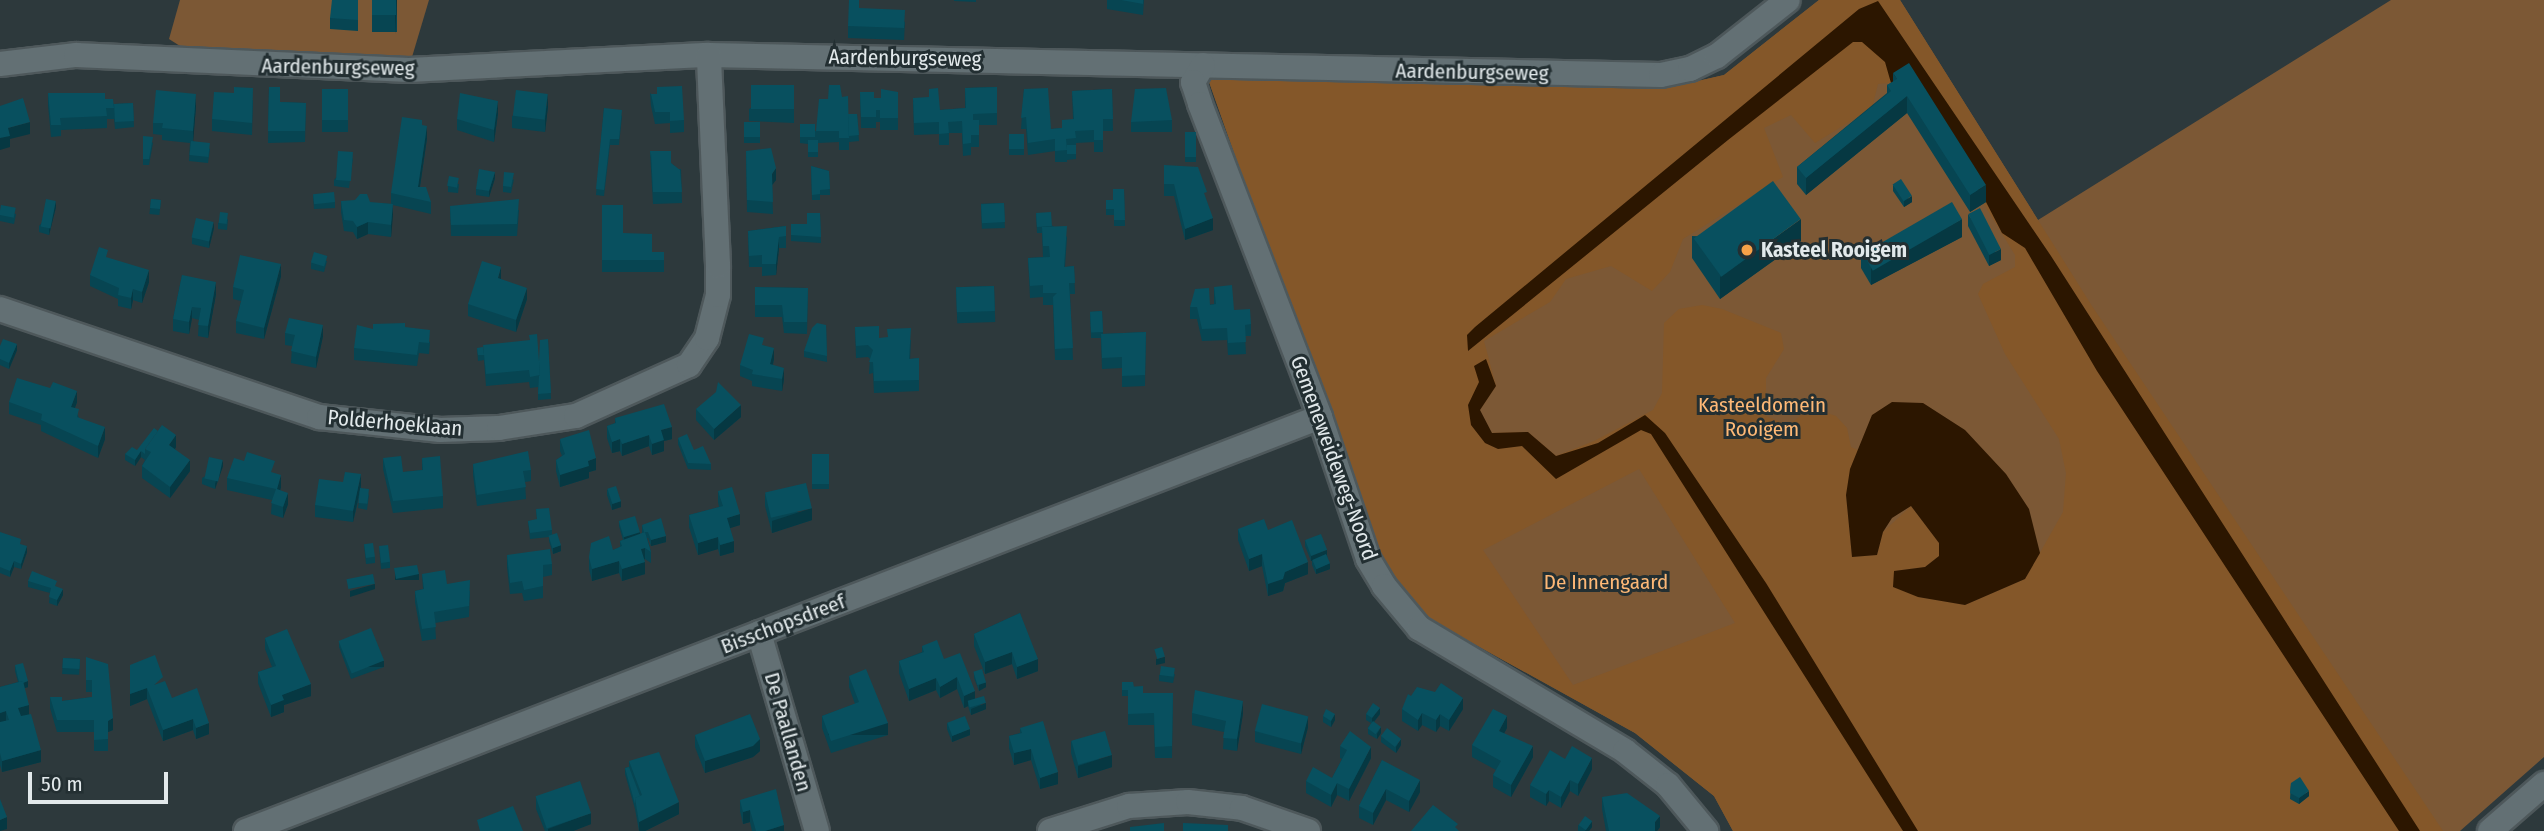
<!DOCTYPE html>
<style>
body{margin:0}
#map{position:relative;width:2544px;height:831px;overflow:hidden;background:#2d393c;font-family:"Fira Sans Condensed",sans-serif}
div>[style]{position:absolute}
.green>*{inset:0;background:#7c5835}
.forest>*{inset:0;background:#845729}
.water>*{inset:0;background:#2c1600}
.roads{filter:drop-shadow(2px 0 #4e585b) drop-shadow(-2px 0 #4e585b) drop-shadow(0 2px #4e585b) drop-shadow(0 -2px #4e585b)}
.minor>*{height:24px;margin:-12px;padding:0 12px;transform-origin:12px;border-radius:12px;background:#637074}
.wall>*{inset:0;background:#074552;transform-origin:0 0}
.shaded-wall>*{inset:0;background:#063842;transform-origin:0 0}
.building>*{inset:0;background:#08505f;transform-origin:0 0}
.dots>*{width:19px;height:19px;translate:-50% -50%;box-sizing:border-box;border:4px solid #232f32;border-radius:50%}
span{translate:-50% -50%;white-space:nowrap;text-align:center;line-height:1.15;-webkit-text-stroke:6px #232f32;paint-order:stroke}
.street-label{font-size:21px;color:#e2e9eb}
.poi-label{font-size:21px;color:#e2e9eb;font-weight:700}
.left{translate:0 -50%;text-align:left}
.park-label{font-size:21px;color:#fdb876}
.scale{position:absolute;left:28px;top:772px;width:140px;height:32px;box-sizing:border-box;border:4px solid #e2e9eb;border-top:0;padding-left:9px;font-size:21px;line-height:24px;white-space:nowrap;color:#e2e9eb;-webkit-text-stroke:5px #232f32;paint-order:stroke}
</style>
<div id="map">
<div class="green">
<i style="clip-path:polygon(180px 0,429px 0,412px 57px,180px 46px,169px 39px)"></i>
<i style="clip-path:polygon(1819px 0,1900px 0,2038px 220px,2391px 0,2544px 0,2544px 757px,2460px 831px,1733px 831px,1714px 796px,1635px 733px,1429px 619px,1368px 532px,1208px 79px,1663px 89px,1724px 75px)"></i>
</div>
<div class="forest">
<i style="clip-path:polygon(evenodd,1819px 0,1900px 0,2092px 306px,2443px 831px,1733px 831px,1714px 796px,1635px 733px,1429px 619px,1395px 581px,1368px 532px,1208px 79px,1663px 89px,1724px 75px,1819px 0,1909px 81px,2015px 255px,2015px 267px,1983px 284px,1978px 294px,2005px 354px,2059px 439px,2066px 473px,2063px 512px,2025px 579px,1965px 605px,1918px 597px,1894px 571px,1925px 567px,1939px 556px,1939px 543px,1911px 506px,1883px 532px,1877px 555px,1852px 557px,1846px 495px,1858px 450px,1851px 447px,1847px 428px,1836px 416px,1811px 408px,1788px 425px,1766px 416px,1766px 378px,1784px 349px,1781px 333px,1722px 309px,1702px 305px,1679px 309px,1664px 323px,1662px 393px,1653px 410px,1594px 441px,1556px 456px,1528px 432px,1492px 433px,1483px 424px,1480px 410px,1496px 386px,1484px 341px,1550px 302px,1566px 279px,1611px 266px,1652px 291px,1670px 272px,1683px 239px,1783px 177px,1764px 128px,1791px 115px,1815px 143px,1872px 108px,1878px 84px,1909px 81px,1819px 0,1639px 469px,1735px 623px,1573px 685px,1483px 550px,1639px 469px)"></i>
</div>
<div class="water">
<i style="clip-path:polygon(1878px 1px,2051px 256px,2420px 831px,2399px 831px,2097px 371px,2025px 248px,2002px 233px,1986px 202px,1893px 90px,1885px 62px,1862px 42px,1853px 42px,1728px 140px,1468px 351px,1467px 335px,1475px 327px,1859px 9px)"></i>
<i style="clip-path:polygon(1486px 359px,1496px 386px,1480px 410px,1492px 433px,1528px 432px,1556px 456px,1598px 443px,1645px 415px,1665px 433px,1766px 583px,1918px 831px,1903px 831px,1651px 434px,1641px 430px,1556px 479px,1522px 446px,1498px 449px,1485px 443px,1471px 425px,1468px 405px,1479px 382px,1474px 366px)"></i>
<i style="clip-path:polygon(1892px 402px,1923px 403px,1965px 430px,2006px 474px,2029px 509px,2040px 553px,2025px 579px,1965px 605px,1918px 597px,1893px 587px,1894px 571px,1925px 567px,1939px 556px,1939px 543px,1911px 506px,1892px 518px,1883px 532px,1877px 555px,1852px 557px,1846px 495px,1850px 469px,1872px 415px)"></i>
</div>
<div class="roads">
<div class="minor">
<i style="left:0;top:64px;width:77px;rotate:-6.8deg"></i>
<i style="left:76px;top:55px;width:333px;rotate:2.6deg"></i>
<i style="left:409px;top:70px;width:300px;rotate:-2.9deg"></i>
<i style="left:709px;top:55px;width:952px;rotate:1.2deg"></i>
<i style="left:1661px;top:75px;width:30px;rotate:-12deg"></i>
<i style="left:1690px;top:69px;width:30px;rotate:-26deg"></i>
<i style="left:1717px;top:56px;width:90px;rotate:-38.3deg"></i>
<i style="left:1203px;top:65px;width:20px;rotate:120deg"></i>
<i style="left:1193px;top:82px;width:23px;rotate:72deg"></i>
<i style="left:1200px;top:104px;width:335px;rotate:69deg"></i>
<i style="left:1320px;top:417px;width:150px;rotate:71.3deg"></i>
<i style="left:1368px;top:559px;width:31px;rotate:59deg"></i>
<i style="left:1384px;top:586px;width:55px;rotate:50.2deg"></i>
<i style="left:1419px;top:628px;width:240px;rotate:30.8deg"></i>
<i style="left:1625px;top:751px;width:55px;rotate:38.3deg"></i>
<i style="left:1668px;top:785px;width:60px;rotate:50.4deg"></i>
<i style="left:0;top:309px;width:337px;rotate:18.7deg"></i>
<i style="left:319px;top:417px;width:122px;rotate:6.1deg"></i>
<i style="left:440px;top:430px;width:59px;rotate:-1.9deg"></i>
<i style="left:499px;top:428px;width:78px;rotate:-8.9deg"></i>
<i style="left:576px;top:416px;width:124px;rotate:-24.3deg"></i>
<i style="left:689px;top:365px;width:32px;rotate:-56deg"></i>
<i style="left:707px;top:338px;width:44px;rotate:-75.7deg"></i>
<i style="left:718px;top:295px;width:30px;rotate:-90deg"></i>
<i style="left:718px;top:265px;width:210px;rotate:-92.5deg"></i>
<i style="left:759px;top:633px;width:206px;rotate:73.7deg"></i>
<i style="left:246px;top:831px;width:1151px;rotate:-21.08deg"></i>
<i style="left:1050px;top:831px;width:83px;rotate:-17.6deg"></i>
<i style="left:1129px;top:806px;width:59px;rotate:-3.9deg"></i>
<i style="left:1188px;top:802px;width:54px;rotate:6.3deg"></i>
<i style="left:1242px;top:808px;width:70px;rotate:19.2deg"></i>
<i style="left:2490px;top:831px;width:72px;rotate:-41deg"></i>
</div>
</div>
<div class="wall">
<i style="clip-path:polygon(358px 0,358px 31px,330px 29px,330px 18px)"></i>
<i style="left:372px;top:0;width:25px;height:32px"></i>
<i style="clip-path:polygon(954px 0,976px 0,976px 2px,954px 1px)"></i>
<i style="clip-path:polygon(1107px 0,1144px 0,1143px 15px,1107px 9px)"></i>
<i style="clip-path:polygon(859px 8px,905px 22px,904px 40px,848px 38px,848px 26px)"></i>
<i style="clip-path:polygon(1893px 73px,1986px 202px,1970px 212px,1907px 113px,1806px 195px,1797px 184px,1797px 167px,1887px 93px,1887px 85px,1893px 82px)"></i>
<i style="clip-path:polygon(794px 85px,794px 123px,749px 121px,749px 109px)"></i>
<i style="clip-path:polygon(269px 87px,280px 102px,306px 103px,305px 142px,268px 143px)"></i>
<i style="clip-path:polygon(997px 87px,997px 125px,979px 125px,979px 147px,971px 147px,971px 155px,963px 156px,962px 133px,949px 133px,949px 145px,939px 145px,939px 134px,914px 135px,913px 98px,940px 110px,965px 108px,965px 88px)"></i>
<i style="left:322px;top:89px;width:26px;height:43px"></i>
<i style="clip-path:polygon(1024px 89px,1051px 129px,1062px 128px,1073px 119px,1072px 91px,1112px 89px,1113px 131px,1103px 131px,1103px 152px,1094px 152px,1094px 142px,1076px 143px,1076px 159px,1067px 160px,1067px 162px,1055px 162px,1055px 151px,1028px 155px,1026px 129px,1021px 129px)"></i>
<i style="clip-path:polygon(860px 92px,874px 98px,881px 98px,898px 92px,898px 130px,880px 130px,880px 122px,876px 122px,876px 128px,861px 128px)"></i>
<i style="clip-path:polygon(48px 93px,105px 99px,114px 104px,133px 103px,134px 127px,115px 129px,114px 119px,107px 119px,107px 128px,61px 130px,61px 136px,51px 137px,48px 105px)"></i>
<i style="clip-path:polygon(650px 93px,684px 120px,684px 132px,670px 133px,670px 123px,655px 124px,651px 106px)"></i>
<i style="clip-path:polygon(842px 97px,848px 114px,857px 114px,859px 141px,849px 142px,849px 150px,839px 150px,839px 142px,818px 143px,818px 157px,808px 157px,808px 144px,800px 143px,800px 124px,816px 131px,828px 99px)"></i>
<i style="clip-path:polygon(253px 100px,252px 135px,212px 131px,212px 119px)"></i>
<i style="clip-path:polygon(196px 106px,193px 141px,210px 149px,208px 163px,189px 161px,190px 143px,162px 140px,162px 135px,153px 134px,153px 123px)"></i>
<i style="clip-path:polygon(548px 106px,545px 132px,512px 128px,512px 116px)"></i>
<i style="clip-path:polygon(604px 108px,622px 116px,619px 145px,610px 145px,604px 196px,596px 195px)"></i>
<i style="clip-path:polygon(498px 113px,494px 142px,457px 130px,457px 119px)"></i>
<i style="left:1172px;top:120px;width:12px;height:41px;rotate:90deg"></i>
<i style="left:760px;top:122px;width:21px;height:16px;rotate:90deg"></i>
<i style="clip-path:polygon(422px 125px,427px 138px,420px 187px,431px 202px,431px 214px,393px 205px,391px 237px,368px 234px,357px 239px,353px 232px,344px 231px,341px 212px,341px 201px,391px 204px,391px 193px)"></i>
<i style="left:1185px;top:132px;width:11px;height:30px"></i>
<i style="left:1009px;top:134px;width:15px;height:21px"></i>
<i style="clip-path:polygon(143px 136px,153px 143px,149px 165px,143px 165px)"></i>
<i style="clip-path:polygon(650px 151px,671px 163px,678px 169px,681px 169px,682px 203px,653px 204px)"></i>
<i style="clip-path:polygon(746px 151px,776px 180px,772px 185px,773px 214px,747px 212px)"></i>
<i style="clip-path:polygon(353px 158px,349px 188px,334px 186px,334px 180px)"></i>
<i style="clip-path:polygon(1164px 165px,1207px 202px,1213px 230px,1185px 240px,1174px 196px,1164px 196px)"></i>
<i style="clip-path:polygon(811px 166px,829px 171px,830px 195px,820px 195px,820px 200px,812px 200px)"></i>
<i style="clip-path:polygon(495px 178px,489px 197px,476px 195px,476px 189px)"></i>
<i style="clip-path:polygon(514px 179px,511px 193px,503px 192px,503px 186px)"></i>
<i style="clip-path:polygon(459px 184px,458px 193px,448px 192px,448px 186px)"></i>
<i style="clip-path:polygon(1893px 185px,1912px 202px,1904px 207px,1893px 191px)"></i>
<i style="clip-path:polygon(1124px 189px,1125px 226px,1114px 226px,1114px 215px,1106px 215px,1106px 200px,1113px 200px)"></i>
<i style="clip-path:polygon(313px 195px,335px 202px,335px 208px,314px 209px)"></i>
<i style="left:151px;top:199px;width:10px;height:15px;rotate:6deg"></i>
<i style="left:1004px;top:203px;width:25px;height:23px;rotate:88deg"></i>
<i style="clip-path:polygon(602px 205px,623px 233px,652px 252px,664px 252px,664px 272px,602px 272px)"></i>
<i style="clip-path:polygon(450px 206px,519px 210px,517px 236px,451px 236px)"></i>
<i style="clip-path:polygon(56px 207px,49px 235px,39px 232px,39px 226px)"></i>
<i style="clip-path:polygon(0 210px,16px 214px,14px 224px,0 221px)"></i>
<i style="clip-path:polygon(820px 213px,821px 243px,791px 241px,791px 224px,807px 224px)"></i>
<i style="clip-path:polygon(1036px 213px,1067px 237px,1065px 267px,1074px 266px,1075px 294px,1070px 294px,1073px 360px,1055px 360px,1053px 305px,1043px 305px,1043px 297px,1030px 298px,1028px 258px,1043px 257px,1042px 233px,1037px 233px)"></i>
<i style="clip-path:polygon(1968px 214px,2001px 260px,1989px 266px,1968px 226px)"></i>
<i style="clip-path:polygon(228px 219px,227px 230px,218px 229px,218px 223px)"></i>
<i style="clip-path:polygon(786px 226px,786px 248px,779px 248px,776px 275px,762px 276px,762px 267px,749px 267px,748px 231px)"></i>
<i style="clip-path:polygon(214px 228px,209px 248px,192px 244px,192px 238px)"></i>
<i style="clip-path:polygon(1692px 236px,1801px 241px,1720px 299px,1692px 258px)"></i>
<i style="clip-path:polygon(1962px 237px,1871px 285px,1861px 268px,1861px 251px)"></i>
<i style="clip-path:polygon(108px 258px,149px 282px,142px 303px,133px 300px,131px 309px,118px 306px,118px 299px,90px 286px,90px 275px)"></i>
<i style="clip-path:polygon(327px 261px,324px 272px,311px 269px,311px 263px)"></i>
<i style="clip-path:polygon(182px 275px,216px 294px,208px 338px,198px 336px,199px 320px,192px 318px,189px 334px,173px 331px,173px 319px)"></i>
<i style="clip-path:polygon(281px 276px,264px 339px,236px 333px,236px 321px,241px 301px,233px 299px,233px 287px)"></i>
<i style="clip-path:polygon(501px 279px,527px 299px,516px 332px,468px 316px,468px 304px)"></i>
<i style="left:994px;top:286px;width:36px;height:38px;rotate:88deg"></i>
<i style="clip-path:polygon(755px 287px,808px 288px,807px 334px,784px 333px,782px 317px,755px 317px)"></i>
<i style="clip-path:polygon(1214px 287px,1234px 310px,1251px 324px,1251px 336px,1245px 336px,1246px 354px,1228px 355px,1227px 340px,1202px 341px,1197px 319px,1190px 319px,1190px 307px,1214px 304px)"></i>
<i style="clip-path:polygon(1102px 311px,1103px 334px,1146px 332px,1145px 386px,1122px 387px,1122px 368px,1102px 369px,1101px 338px,1091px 338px,1090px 312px)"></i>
<i style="clip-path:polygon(826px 325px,827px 362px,804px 357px,804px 351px)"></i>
<i style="clip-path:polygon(405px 327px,430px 342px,429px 354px,419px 353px,417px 366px,354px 360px,354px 348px,373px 329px)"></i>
<i style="clip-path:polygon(855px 327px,879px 338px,911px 340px,910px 359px,919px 358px,919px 391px,874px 393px,873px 373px,869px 374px,870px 359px,868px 357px,856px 358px)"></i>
<i style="clip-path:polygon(285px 333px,323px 336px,316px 368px,291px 363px,292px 346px,285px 345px)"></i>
<i style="clip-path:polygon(548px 339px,551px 399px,538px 400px,538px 387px,530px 388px,529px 382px,486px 386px,484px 360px,478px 361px,477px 348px,539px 362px)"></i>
<i style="clip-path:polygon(764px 345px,774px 359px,773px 365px,784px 379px,782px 391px,752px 386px,752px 381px,740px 376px,740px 365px)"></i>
<i style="clip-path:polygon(0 346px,17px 350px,9px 369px,0 365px)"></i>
<i style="clip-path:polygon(50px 388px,77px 402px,75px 408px,79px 418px,105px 439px,98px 458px,41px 431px,41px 425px,9px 414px,9px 402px)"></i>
<i style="clip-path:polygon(696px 409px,741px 417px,714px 440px,696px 420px)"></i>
<i style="clip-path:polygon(615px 418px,672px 439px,664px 441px,664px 451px,652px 455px,649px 446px,622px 456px,620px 451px,612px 453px,607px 438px,607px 426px,615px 423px)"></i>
<i style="clip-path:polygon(678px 438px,711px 464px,711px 470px,688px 469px,678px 444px)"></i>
<i style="clip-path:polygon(560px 439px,596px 470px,589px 472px,589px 478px,560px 487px,556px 471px,556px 460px,562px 456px,560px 451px)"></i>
<i style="clip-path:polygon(176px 447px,175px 449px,190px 471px,170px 498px,142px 478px,142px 466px,145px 460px,141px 457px,135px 466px,125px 460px,125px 454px,137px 450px)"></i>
<i style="left:812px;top:454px;width:17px;height:35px"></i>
<i style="clip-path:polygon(383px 458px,403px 472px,422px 470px,422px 458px,443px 496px,443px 508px,393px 513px,383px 469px)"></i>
<i style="clip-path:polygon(473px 464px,531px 470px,531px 481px,525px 482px,526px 499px,477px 506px,473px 475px)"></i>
<i style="clip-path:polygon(223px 466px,215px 489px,202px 484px,202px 478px)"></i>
<i style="clip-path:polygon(275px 473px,281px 487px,280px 490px,288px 504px,283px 518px,271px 514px,272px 500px,227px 490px,227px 478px)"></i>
<i style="clip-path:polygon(361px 485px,361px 488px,369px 495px,367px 510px,358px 508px,360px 494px,353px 522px,315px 517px,315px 505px)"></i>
<i style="clip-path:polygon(607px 489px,621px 507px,612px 510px,607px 495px)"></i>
<i style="clip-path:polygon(718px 491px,740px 525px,730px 528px,734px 552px,720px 556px,718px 549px,698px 555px,689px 527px,689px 515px,719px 507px,718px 502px)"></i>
<i style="clip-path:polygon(765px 494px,812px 520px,772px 533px,765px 506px)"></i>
<i style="clip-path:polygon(536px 509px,552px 530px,552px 534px,561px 551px,553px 554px,549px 541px,549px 537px,530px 539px,528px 521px,537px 520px)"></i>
<i style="clip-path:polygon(619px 521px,640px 534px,642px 533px,642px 525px,666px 542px,651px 546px,648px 538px,647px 538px,651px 552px,651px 563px,645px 559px,644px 560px,645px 574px,622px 581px,619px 573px,592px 581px,589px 569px,589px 557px,613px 550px,620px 547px,620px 541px,623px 540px,619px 526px)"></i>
<i style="clip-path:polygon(1238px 529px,1268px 530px,1308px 574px,1285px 583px,1283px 591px,1268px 596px,1262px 566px,1249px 571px,1238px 540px)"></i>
<i style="clip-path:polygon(0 532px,21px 545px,27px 552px,21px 569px,14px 567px,10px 577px,0 573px)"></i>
<i style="clip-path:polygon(1305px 540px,1327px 555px,1330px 569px,1316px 574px,1312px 565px,1312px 561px,1311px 561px,1305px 546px)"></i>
<i style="clip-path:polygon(364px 544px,375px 557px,375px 563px,366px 564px)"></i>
<i style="clip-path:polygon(379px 546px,390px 562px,390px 568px,381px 569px)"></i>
<i style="clip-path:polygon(507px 555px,552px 564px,552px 575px,543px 577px,543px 598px,524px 601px,522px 593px,510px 594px,507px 567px)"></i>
<i style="clip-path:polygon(422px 574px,447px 584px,470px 591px,469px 617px,435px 623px,436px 639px,422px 641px,415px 602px,415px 591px,423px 589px)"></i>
<i style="clip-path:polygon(28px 581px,57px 587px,63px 595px,57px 606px,49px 603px,50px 593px,28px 587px)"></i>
<i style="clip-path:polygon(1020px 613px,1038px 671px,1017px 679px,1012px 664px,985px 674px,974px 646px,974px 634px)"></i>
<i style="clip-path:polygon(265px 638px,311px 696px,284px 705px,284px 712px,271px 717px,258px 683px,258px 672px,272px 667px,265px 649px)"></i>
<i style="clip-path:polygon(339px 641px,384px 667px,351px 679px,339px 647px)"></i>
<i style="clip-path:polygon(922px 646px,944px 659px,975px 700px,986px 709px,971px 715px,968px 706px,964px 708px,957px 689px,940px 698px,936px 690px,909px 701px,899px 673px,899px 661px,922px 652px)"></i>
<i style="clip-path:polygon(86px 657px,113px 730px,108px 732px,108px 751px,94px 751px,94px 732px,57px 732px,50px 708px,50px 697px,62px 701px,92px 697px,92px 692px,86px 692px)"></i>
<i style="left:63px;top:658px;width:17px;height:16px;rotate:3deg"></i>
<i style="clip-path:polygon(15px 665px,28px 687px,24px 688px,29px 714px,41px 762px,2px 772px,0 765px,0 687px,18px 682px,15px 671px)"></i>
<i style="clip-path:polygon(130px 665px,172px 698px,209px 734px,196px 739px,193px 730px,163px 741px,147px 699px,130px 706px)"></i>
<i style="clip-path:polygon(974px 672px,986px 687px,979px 691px,974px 678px)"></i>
<i style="clip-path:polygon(1175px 674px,1173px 683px,1159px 681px,1159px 675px)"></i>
<i style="clip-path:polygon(849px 676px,888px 735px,831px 753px,822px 728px,822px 716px,855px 704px,849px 687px)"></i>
<i style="clip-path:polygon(1122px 682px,1134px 687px,1143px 693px,1173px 693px,1172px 758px,1155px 758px,1154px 725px,1128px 725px,1128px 696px,1122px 696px)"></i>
<i style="clip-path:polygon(1411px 696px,1463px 709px,1449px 731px,1440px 726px,1436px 732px,1422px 725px,1418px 731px,1402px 721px,1402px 709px)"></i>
<i style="clip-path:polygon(1192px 713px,1243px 713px,1237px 751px,1223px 749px,1224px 732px,1192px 725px)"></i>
<i style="clip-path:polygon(1366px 714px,1380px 714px,1374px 722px,1381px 733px,1377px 739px,1368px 734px,1368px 728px,1371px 723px,1366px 720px)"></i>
<i style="clip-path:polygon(1323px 716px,1335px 720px,1331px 727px,1323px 722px)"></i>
<i style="clip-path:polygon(947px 723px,970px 735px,952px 742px,947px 729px)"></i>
<i style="clip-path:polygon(1308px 727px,1301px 754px,1255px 742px,1255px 731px)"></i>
<i style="clip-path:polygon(1020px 728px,1058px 784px,1040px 789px,1031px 760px,1014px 765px,1009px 748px,1009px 736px,1020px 733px)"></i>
<i style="clip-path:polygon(1507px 728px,1504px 733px,1533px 757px,1511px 797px,1493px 787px,1493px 775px,1496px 770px,1472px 757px,1472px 745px)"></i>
<i style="clip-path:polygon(695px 735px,760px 751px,753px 757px,705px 773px,695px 747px)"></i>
<i style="clip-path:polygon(1381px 736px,1401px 745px,1396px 753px,1381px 742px)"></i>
<i style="clip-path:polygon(1071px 741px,1112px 767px,1078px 778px,1071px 753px)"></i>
<i style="clip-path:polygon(1340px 746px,1371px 758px,1349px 801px,1337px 795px,1331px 807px,1306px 793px,1306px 781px,1332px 778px,1342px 759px,1340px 758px)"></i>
<i style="clip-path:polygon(1565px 759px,1592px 769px,1578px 796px,1570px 791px,1561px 808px,1549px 801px,1546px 806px,1530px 797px,1530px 785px)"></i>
<i style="clip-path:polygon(1382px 760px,1420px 792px,1409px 812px,1386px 800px,1373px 825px,1359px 818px,1359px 806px)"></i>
<i style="clip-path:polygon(629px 761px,679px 814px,645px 831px,639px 831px,635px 809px,625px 774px,625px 768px,629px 767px)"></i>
<i style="clip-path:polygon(2291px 783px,2309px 796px,2299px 804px,2290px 799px)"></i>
<i style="clip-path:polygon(536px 797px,591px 824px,573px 831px,545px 831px,536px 809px)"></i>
<i style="clip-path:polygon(1602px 797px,1660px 827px,1657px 831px,1606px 831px,1602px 809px)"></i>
<i style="clip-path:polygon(740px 800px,784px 831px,752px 831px,750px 822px,743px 824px,740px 811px)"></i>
<i style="clip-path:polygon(1578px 825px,1592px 827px,1589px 831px,1578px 831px)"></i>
</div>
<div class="shaded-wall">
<i style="clip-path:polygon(396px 0,397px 0,395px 34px,395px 17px)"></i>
<i style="clip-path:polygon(196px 94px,196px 106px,193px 143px,193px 131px)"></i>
<i style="clip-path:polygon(548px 94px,548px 106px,545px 132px,545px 120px)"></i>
<i style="clip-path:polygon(1907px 96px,1907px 113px,1806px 195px,1806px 178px)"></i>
<i style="clip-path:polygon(498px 101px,498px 113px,494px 142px,494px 130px)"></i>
<i style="clip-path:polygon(30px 122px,30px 134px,10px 139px,10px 147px,0 150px,0 138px,8px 128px)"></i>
<i style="clip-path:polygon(427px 126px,427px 138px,418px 199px,418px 187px)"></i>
<i style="clip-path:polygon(776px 168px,776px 180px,772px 185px,772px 174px)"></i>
<i style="clip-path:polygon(495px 172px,495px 178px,489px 197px,489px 191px)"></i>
<i style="clip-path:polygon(1986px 185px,1986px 202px,1970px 212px,1970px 195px)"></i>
<i style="clip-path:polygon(1912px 196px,1912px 202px,1904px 207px,1904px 201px)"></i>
<i style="clip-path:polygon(56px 201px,56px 207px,49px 235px,49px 229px)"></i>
<i style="clip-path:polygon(393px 204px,393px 216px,391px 237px,391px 225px)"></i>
<i style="clip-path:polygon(1213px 218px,1213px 230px,1185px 240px,1185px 229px)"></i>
<i style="clip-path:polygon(1801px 219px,1801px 241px,1720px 299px,1720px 277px)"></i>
<i style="clip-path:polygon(1962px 219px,1962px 237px,1871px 285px,1871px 268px)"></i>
<i style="clip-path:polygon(214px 222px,214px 228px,209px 248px,209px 242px)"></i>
<i style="clip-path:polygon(368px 222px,368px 234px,357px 239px,357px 227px)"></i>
<i style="clip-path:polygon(779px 237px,779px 248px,776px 275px,776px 264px)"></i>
<i style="clip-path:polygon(2001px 249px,2001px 260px,1989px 266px,1989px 255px)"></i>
<i style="clip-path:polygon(281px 264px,281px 276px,264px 339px,264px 328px)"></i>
<i style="clip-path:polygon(501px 267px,501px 279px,498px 290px,498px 278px)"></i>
<i style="clip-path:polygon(149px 270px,149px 282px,142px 303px,142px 292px)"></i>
<i style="clip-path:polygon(216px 282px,216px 294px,208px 338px,208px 326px)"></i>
<i style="clip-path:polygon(527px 288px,527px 299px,516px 332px,516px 320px)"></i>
<i style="clip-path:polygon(133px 289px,133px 300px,131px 309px,131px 298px)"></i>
<i style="clip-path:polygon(192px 307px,192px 318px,189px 334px,189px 322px)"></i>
<i style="clip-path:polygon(323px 325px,323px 336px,316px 368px,316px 357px)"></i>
<i style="clip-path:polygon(17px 344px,17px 350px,9px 369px,9px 363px)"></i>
<i style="clip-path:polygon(774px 348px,774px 359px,770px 375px,770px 364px)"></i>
<i style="clip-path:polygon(784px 368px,784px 379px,782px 391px,782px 379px)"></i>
<i style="clip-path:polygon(77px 391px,77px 402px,71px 418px,71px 407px)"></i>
<i style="clip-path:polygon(741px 405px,741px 417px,714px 440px,714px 429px)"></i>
<i style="clip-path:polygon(105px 427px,105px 439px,98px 458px,98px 446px)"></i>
<i style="clip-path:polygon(672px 427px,672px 439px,664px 441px,664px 451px,652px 455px,652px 444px,661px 430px)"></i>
<i style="clip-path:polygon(176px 435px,176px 447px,169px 457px,169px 445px)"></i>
<i style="clip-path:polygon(649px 435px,649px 446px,622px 456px,622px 444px)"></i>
<i style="clip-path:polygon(620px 439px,620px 451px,612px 453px,612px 442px)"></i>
<i style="clip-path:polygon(141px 451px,141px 457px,135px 466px,135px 460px)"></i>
<i style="clip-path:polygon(596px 458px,596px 470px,589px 472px,589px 478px,560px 487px,560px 475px,588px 461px)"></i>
<i style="clip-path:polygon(190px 460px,190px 471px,170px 498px,170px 487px)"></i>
<i style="clip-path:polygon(223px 460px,223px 466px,215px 489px,215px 484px)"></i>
<i style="clip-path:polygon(361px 474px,361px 485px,353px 522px,353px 511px)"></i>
<i style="clip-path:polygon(281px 475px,281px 487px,277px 501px,277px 489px)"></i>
<i style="clip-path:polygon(288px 493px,288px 504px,283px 518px,283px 507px)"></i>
<i style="clip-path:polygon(621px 501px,621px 507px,612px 510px,612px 504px)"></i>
<i style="clip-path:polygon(812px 508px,812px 520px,772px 533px,772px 521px)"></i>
<i style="clip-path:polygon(740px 514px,740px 525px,727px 529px,727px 518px)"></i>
<i style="clip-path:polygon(640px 532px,640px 537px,624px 542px,624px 536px)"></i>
<i style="clip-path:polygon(666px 536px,666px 542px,651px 546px,651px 540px)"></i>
<i style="clip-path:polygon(718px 537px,718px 549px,698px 555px,698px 543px)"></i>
<i style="clip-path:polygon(734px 541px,734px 552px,720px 556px,720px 545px)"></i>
<i style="clip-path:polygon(561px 545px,561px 551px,553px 554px,553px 548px)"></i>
<i style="clip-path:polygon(27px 546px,27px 552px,21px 569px,21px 564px)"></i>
<i style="clip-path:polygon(645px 548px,645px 559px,641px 560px,641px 549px)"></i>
<i style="clip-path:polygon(1327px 550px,1327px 555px,1311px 561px,1311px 555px)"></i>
<i style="clip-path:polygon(1262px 554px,1262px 566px,1249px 571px,1249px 559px)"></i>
<i style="clip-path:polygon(14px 561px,14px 567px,10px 577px,10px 571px)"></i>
<i style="clip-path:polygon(619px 561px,619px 573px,592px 581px,592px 569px)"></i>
<i style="clip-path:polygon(645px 562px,645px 574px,622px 581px,622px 569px)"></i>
<i style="clip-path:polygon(1308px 562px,1308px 574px,1285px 583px,1283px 591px,1268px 596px,1268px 584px,1285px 572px)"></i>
<i style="clip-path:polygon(1330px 563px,1330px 569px,1316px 574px,1316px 569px)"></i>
<i style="left:419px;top:574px;width:6px;height:24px;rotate:90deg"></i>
<i style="clip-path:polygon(375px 584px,375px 589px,350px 597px,350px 591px)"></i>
<i style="clip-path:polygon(63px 589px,63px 595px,57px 606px,57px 600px)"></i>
<i style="clip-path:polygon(1012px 652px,1012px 664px,985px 674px,985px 662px)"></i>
<i style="clip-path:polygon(1165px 657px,1165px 663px,1156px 665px,1156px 659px)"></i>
<i style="clip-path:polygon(1038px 659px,1038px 671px,1017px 679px,1017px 667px)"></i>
<i style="left:384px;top:661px;width:6px;height:35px;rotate:90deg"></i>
<i style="clip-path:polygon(957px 677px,957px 689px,940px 698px,940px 687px)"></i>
<i style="clip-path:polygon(936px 678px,936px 690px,909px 701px,909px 689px)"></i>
<i style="clip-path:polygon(28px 681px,28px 687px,19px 690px,19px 684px)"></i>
<i style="clip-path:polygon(986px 682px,986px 687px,979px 691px,979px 685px)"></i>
<i style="clip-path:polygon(311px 684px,311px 696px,284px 705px,284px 712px,271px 717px,271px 705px,282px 695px)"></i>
<i style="clip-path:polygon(147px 688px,147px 699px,130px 706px,130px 694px)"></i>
<i style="clip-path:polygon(975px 691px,975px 703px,968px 702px,968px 706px,964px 708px,964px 696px)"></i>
<i style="clip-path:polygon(1463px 698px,1463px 709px,1449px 731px,1449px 720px)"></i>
<i style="clip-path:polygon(1243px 701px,1243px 713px,1237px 751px,1237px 739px)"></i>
<i style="clip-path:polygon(986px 703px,986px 709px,971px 715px,971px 709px)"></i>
<i style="clip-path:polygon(29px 705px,29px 716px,18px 719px,18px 708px)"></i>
<i style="clip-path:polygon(1380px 708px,1380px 714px,1372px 724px,1372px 718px)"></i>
<i style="clip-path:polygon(6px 711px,6px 723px,0 725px,0 713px)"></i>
<i style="clip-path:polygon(1422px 713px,1422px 725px,1418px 731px,1418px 720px)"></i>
<i style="clip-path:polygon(1335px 714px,1335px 720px,1331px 727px,1331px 721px)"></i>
<i style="clip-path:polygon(1440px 714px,1440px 726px,1436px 732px,1436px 720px)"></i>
<i style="clip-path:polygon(1308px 716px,1308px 727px,1301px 754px,1301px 743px)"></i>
<i style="clip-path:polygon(1507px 716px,1507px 728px,1499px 743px,1499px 731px)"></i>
<i style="clip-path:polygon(113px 718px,113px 730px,108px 732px,108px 721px)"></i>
<i style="clip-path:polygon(193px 719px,193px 730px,163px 741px,163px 730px)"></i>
<i style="clip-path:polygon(209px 723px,209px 734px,196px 739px,196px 728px)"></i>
<i style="left:888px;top:723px;width:12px;height:60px;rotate:90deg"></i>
<i style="clip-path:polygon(1381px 727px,1381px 733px,1377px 739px,1377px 734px)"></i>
<i style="clip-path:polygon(970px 729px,970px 735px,952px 742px,952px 736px)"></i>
<i style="clip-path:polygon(760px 739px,760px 751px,753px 757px,705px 773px,705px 761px)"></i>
<i style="clip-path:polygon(1401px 739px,1401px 745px,1396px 753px,1396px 747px)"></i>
<i style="clip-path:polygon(1533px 746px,1533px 757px,1511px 797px,1511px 785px)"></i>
<i style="clip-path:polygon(1371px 747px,1371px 758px,1349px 801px,1349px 789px)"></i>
<i style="clip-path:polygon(1031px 749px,1031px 760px,1014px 765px,1014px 753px)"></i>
<i style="clip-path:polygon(41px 750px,41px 762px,2px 772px,2px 761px)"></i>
<i style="clip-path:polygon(1112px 755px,1112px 767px,1078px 778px,1078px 766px)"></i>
<i style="clip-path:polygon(1592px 758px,1592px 769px,1578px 796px,1578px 784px)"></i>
<i style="clip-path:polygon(1058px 772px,1058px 784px,1040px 789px,1040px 778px)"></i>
<i style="clip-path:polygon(1420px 780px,1420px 792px,1409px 812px,1409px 801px)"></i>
<i style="clip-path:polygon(1570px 780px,1570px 791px,1561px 808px,1561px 797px)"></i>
<i style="clip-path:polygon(1337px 783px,1337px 795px,1331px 807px,1331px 795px)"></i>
<i style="clip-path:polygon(1386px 789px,1386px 800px,1373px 825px,1373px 813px)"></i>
<i style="clip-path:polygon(1549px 790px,1549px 801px,1546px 806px,1546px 794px)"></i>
<i style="clip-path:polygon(2309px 791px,2309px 796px,2299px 804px,2299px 798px)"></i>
<i style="clip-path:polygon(679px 802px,679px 814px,645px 831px,639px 831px,639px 822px)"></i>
<i style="clip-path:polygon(750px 810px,750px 822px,743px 824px,743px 812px)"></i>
<i style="clip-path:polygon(591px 813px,591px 824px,573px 831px,548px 831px,548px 829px)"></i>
<i style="clip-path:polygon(1660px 816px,1660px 827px,1657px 831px,1655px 831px,1655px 822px)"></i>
<i style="clip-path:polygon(7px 817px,7px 829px,0 831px,0 820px)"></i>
<i style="clip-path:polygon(1592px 821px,1592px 827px,1589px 831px,1585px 831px)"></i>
<i style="clip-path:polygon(784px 825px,784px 831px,765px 831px)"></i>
</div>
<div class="building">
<i style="clip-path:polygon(332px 0,358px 0,358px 20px,330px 18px)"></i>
<i style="left:372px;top:0;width:24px;height:15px"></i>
<i style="clip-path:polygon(849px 0,859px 0,859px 8px,905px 10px,904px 28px,848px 26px)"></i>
<i style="clip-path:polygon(1121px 0,1143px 0,1143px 4px)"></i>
<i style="clip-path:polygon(1909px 63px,1986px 185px,1970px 195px,1907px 96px,1806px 178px,1797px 167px,1891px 91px,1887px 85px,1897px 79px,1893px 73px)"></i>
<i style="left:751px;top:85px;width:43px;height:24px"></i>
<i style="clip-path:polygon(829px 85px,840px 85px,842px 97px,848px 96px,849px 138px,839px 138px,839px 131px,816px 131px,819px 99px,828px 99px)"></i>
<i style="clip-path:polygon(682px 86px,684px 120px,670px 121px,670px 112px,655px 112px,651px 94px,657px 94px,657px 87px)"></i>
<i style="clip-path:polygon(234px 87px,253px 88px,252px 123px,212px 119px,214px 92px,234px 93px)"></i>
<i style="clip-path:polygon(269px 87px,280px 87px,280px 102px,306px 103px,305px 131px,268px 131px)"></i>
<i style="clip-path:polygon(997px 87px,997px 113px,973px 114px,973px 120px,979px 120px,979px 135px,971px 135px,971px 143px,963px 144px,962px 121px,948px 122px,949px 133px,939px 134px,939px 122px,914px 123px,913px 98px,929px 97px,929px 89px,938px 88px,940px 110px,966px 108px,965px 88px)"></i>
<i style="clip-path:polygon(1048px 88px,1051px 129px,1062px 128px,1062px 120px,1074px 119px,1072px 91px,1112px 89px,1113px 119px,1103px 119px,1103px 140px,1094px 140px,1094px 130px,1075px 131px,1076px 138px,1066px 139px,1067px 150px,1055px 151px,1055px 139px,1028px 143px,1026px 117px,1021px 118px,1024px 89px)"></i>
<i style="clip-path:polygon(1166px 88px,1172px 120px,1131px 122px,1135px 89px)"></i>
<i style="left:322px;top:89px;width:26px;height:31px"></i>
<i style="clip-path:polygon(881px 89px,898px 92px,898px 118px,880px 118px,880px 110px,876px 110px,876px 117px,861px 117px,860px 92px,874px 92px,874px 98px,881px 98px)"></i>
<i style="clip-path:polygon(156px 90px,196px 94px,193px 131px,162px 128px,163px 123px,153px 123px)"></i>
<i style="left:516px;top:90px;width:32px;height:26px;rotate:7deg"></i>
<i style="clip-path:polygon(48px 93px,105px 93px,105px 99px,113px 99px,114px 108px,106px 108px,107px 116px,60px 118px,61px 125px,51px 125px)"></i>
<i style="clip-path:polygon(460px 93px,498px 101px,494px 130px,457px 119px)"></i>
<i style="clip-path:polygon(23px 98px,30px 122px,8px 128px,10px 136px,0 138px,0 106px)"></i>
<i style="left:133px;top:103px;width:18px;height:19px;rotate:87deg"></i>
<i style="clip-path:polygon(604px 108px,622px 110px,619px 139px,610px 139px,604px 190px,596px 189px)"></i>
<i style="clip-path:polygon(848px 114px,857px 114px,859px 135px,849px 136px)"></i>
<i style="clip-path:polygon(402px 117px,422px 120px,422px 125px,427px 126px,418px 187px,426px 187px,431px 202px,391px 193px)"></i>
<i style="left:760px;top:122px;width:15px;height:16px;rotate:90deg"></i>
<i style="left:800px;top:124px;width:15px;height:13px"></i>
<i style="left:1185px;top:132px;width:11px;height:25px"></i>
<i style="left:1009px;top:134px;width:15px;height:15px"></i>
<i style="clip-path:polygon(143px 136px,153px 137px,149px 159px,143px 159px)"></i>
<i style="left:808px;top:140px;width:10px;height:12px"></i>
<i style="left:191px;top:141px;width:19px;height:14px;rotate:6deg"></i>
<i style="left:1067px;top:145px;width:9px;height:9px"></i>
<i style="clip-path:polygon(771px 148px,776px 168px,772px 174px,773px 202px,747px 200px,746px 151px)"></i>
<i style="left:338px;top:151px;width:15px;height:29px;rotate:4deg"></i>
<i style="clip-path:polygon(650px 151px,671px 151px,671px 153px,651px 153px,651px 158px)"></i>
<i style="clip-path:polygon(651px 153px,671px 153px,671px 163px,680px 170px,682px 192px,653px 192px)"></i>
<i style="clip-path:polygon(1164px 165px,1198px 167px,1207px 192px,1204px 193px,1213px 218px,1185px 229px,1174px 184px,1164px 184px)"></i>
<i style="clip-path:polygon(811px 166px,829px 171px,830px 189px,820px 190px,820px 194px,812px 195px)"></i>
<i style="clip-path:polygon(479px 169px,495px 172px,489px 191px,476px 189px)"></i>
<i style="clip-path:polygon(504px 172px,514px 173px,511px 187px,503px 186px)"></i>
<i style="left:449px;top:176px;width:10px;height:10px;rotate:11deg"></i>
<i style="left:1901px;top:179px;width:20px;height:10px;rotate:57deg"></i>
<i style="left:1773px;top:181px;width:47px;height:98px;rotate:54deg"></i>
<i style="clip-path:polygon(1113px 189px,1124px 189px,1125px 220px,1114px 220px,1114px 209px,1106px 209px,1106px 200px,1113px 200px)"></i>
<i style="left:334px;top:192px;width:10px;height:21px;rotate:84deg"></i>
<i style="clip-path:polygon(360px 194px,367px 194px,370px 202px,393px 204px,391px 225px,368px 222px,357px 227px,353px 221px,344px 220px,341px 201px,355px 200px)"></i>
<i style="left:46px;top:199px;width:10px;height:28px;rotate:11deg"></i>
<i style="left:151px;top:199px;width:10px;height:9px;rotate:6deg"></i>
<i style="clip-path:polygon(519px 199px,517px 224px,451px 225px,450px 206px)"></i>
<i style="left:1952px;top:202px;width:20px;height:103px;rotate:60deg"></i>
<i style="left:1004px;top:203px;width:19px;height:23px;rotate:87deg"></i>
<i style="left:1px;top:205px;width:15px;height:10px;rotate:11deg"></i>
<i style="clip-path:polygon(602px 205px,623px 205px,623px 233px,652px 234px,652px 252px,664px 252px,664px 260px,602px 260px)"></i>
<i style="left:1980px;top:208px;width:46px;height:13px;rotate:63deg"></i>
<i style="left:220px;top:212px;width:8px;height:11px;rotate:7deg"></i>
<i style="left:1051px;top:212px;width:14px;height:15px;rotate:86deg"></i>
<i style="clip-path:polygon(807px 213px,820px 213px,821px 237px,791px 235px,791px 224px,807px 224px)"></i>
<i style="left:196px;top:218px;width:18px;height:20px;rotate:13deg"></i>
<i style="clip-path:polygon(786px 226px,786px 236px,779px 237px,776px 264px,762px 264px,762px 255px,749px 256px,748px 231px)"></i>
<i style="clip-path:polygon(1067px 226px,1064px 267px,1074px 266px,1075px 283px,1069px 283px,1073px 348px,1055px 349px,1053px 297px,1057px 293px,1043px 293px,1043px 285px,1030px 286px,1028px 258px,1050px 257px,1049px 246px,1043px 246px,1042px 227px)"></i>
<i style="clip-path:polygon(99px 247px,108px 250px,106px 257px,149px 270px,142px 292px,133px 289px,131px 298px,118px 295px,119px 288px,90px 275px)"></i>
<i style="left:314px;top:252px;width:14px;height:11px;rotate:17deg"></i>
<i style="clip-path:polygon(240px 255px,281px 264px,264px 328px,236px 321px,244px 290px,233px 287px)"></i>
<i style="clip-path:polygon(482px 261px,501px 267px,498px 278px,527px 288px,516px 320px,468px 304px)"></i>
<i style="clip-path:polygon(182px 275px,216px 282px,208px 326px,198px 325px,201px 308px,192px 307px,189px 322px,173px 319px)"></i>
<i style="clip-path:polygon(1232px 285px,1234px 310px,1250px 309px,1251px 324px,1245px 325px,1246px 342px,1228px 343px,1227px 328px,1202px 329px,1197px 307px,1190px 307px,1195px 289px,1209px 288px,1210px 305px,1216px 304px,1214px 287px)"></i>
<i style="left:994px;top:286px;width:25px;height:38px;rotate:88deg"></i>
<i style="clip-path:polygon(755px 287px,808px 288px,807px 322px,784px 322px,782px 305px,755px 305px)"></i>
<i style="left:1102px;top:311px;width:21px;height:12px;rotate:87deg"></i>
<i style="clip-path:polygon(289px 318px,323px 325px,316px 357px,291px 351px,295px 335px,285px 333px)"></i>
<i style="clip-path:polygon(405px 323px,405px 327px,430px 330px,429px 343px,419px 342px,417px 355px,354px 348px,357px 325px,373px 329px,373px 324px)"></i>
<i style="clip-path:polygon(817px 323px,826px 325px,827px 356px,804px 351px,812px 328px)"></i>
<i style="clip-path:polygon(879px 326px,879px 338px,888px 337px,887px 329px,911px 328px,909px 359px,919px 358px,919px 380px,874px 381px,873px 362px,869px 362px,873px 350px,868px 345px,856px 346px,855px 327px)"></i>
<i style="clip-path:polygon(1146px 332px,1145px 375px,1122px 376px,1122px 357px,1102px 358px,1101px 334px)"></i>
<i style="clip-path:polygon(537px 334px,540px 375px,530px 377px,529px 370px,486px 374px,483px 345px,530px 340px,529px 335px)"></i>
<i style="clip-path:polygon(749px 334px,764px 338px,762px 345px,774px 348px,770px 364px,784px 368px,782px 379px,752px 374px,753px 370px,740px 365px)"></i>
<i style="clip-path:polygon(3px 339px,17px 344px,9px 363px,0 359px,0 346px)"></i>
<i style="clip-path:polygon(548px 339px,551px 393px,538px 394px,539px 376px,540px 375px,539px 362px,540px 340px)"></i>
<i style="clip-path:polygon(483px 347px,484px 355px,478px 355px,477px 348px)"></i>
<i style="clip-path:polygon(17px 378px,50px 388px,53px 382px,77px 391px,71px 407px,79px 409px,77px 417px,105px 427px,98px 446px,41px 420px,42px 414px,9px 402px)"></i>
<i style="clip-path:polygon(718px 382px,741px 405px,714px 429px,696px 409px,716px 392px)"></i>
<i style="clip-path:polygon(664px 404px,672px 427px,661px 430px,664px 440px,652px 444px,649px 435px,622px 444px,620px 439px,612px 442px,607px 426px,616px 423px,615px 418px)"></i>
<i style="clip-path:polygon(162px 425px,176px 435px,169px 445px,190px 460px,170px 487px,142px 466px,151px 452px,145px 449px)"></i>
<i style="clip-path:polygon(154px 428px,158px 431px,145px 449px,145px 454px,141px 451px,135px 460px,125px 454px,132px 447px,137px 450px)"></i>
<i style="clip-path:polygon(589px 430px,596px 458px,588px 461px,589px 466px,560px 475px,556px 460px,565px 454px,560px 439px)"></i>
<i style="clip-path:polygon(687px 434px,694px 450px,703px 446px,711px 464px,688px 463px,678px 438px)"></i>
<i style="clip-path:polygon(528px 451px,531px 470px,523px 471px,526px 487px,477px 495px,473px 464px)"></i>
<i style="clip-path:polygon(247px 452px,275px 461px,271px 472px,281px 475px,277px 489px,288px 493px,283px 507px,271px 503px,276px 489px,227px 478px,234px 458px,244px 461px)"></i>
<i style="left:812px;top:454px;width:17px;height:30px"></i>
<i style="clip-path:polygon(401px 456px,403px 472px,423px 470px,422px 458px,440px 456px,443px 496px,393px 501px,383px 458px)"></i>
<i style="left:209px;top:457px;width:14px;height:22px;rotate:12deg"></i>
<i style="clip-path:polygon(345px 472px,361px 474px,353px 511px,315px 505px,319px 479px,343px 482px)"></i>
<i style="left:806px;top:483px;width:26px;height:42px;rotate:77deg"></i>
<i style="left:616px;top:486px;width:16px;height:9px;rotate:72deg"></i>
<i style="clip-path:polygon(732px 487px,740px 514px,727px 518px,734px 541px,720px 545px,718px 537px,698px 543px,689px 515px,723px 506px,718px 491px)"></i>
<i style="left:360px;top:488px;width:9px;height:15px;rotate:6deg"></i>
<i style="clip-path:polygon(549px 508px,552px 530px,530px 533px,528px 521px,537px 519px,536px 509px)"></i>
<i style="left:635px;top:516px;width:17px;height:17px;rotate:73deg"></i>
<i style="clip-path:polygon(661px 518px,666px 536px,651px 540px,648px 532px,644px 532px,642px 525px)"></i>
<i style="clip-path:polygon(1264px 519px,1268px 530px,1292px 520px,1308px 562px,1285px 572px,1283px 579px,1268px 584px,1262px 554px,1249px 559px,1238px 529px)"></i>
<i style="clip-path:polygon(0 532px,21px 539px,20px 544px,27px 546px,21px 564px,14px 561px,10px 571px,0 567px)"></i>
<i style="clip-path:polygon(645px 532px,651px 552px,645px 548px,641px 549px,645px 562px,622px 569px,619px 561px,592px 569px,589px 557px,591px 543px,609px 536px,613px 550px,622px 546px,620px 541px)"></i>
<i style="left:557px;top:533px;width:13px;height:9px;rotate:72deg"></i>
<i style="left:1321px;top:534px;width:17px;height:17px;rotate:69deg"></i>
<i style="left:373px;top:543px;width:14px;height:9px;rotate:82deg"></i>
<i style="left:388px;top:545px;width:17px;height:9px;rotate:83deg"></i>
<i style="clip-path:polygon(550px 549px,552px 564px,543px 565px,543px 586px,524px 590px,522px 581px,510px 583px,507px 555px)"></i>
<i style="left:1326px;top:554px;width:10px;height:15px;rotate:66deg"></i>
<i style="clip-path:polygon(417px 565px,419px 574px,396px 579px,394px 568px)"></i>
<i style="clip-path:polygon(445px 570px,447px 584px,470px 580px,469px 606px,434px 612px,436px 627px,422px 629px,415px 591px,424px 589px,422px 574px)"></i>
<i style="clip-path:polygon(32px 571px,57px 581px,55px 586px,63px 589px,57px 600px,49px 597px,51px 588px,28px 581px)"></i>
<i style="left:373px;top:574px;width:10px;height:27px;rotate:79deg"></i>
<i style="clip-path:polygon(1020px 613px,1038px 659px,1017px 667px,1012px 652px,985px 662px,974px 634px)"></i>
<i style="left:371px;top:628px;width:35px;height:35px;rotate:68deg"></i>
<i style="clip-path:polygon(287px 629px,311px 684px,282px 695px,284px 700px,271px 705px,258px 672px,276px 666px,265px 638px)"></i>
<i style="clip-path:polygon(937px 640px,944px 659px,960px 653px,975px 691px,964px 696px,957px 677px,940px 687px,936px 678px,909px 689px,899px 661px,924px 652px,922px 646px)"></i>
<i style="left:1162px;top:647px;width:10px;height:8px;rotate:73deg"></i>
<i style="clip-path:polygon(155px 655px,163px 677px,154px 685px,165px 681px,172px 698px,197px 688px,209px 723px,196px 728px,193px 719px,163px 730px,147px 688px,130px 694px,130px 665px)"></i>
<i style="clip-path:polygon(86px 657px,108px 664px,113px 718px,108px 721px,108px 739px,94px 740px,94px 720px,57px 720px,50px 697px,62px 697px,62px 701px,92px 697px,92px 680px,86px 680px)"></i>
<i style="left:63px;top:658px;width:17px;height:10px;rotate:3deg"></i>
<i style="clip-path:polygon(23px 663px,28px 681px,23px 683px,23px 681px,19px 682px,15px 665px)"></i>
<i style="left:1161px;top:666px;width:14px;height:9px;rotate:8deg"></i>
<i style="clip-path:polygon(866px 669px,888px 723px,831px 741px,822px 716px,859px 702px,849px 676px)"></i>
<i style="left:982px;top:669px;width:14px;height:9px;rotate:73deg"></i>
<i style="clip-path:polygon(23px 681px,29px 705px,18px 708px,21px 716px,31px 714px,41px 750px,2px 761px,0 753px,0 722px,9px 720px,6px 711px,0 713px,0 687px)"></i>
<i style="clip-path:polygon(1122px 682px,1133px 682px,1134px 687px,1128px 687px,1128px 690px,1122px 690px)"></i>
<i style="clip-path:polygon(1441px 683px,1463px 698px,1449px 720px,1440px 714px,1436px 720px,1422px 713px,1418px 720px,1402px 709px,1408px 694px,1411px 696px,1417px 687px,1435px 692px)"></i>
<i style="clip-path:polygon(1143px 686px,1143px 693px,1173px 693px,1172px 746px,1155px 747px,1154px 713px,1128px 714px,1128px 687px)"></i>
<i style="clip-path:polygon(1195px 690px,1243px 701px,1237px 739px,1223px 738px,1226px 721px,1192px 713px)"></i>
<i style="left:984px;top:696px;width:7px;height:17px;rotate:74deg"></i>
<i style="clip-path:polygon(1373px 703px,1380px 708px,1372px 718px,1366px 714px)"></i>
<i style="left:1262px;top:704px;width:48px;height:28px;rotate:15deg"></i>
<i style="clip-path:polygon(1326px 709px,1335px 714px,1331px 721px,1323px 716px)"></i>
<i style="clip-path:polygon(1493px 709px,1507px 716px,1499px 731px,1533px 746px,1511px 785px,1493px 775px,1501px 761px,1472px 745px)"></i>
<i style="clip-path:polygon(750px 714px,760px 739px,753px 746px,705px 761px,695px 735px)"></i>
<i style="left:965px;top:716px;width:14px;height:19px;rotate:69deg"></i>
<i style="clip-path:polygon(1043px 721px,1058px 772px,1040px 778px,1031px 749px,1014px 753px,1009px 736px,1022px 733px,1020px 728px)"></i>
<i style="left:1373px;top:721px;width:10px;height:9px;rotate:37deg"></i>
<i style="left:1387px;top:728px;width:18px;height:10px;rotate:38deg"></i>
<i style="left:1105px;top:731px;width:25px;height:35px;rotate:74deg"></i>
<i style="clip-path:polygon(1350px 731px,1371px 747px,1349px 789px,1337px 783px,1331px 795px,1306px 781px,1313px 767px,1332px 778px,1347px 750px,1340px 746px)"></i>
<i style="clip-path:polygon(1572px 746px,1592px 758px,1578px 784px,1570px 780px,1561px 797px,1549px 790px,1546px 794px,1530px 785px,1550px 750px,1565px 759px)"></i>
<i style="clip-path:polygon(659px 752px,679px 802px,639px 822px,635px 798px,642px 795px,629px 761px)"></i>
<i style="clip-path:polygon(1382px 760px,1420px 780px,1409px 801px,1386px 789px,1373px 813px,1359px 806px)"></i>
<i style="clip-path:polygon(629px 767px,640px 796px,635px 798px,635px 804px,625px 768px)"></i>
<i style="clip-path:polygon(2300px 777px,2309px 791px,2299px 798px,2290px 793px,2291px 783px)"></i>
<i style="left:580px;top:781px;width:34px;height:47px;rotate:71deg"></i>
<i style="clip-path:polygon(776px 789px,784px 825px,765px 831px,756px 831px,750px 810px,743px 812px,740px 800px)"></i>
<i style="clip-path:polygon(1627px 793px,1660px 816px,1655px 822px,1655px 831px,1609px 831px,1602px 797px)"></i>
<i style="clip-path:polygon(0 799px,7px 817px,0 820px)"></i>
<i style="clip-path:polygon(1433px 805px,1458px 824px,1455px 827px,1459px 831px,1411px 831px)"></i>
<i style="clip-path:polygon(513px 806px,523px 831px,480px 831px,477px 820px)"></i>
<i style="left:1585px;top:816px;width:9px;height:11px;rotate:36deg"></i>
<i style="clip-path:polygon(1164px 823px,1164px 831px,1130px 831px,1130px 827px)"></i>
<i style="clip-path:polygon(1183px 823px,1228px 825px,1228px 831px,1183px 831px)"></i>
</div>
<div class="dots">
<i style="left:1747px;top:250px;background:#f7a148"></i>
</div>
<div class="street-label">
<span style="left:905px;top:58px;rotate:1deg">Aardenburgseweg</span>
<span style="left:338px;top:67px;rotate:1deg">Aardenburgseweg</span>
<span style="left:1472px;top:72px;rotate:1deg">Aardenburgseweg</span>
<span style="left:395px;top:423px;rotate:5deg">Polderhoeklaan</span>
<span style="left:1334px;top:458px;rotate:70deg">Gemeneweideweg-Noord</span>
<span style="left:783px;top:624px;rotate:-21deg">Bisschopsdreef</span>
<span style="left:788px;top:732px;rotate:74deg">De Paallanden</span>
</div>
<div class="poi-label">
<span class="left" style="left:1761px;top:250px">Kasteel Rooigem</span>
</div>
<div class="park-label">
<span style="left:1762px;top:417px">Kasteeldomein<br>Rooigem</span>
<span style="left:1606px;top:582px">De Innengaard</span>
</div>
<div class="scale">50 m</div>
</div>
